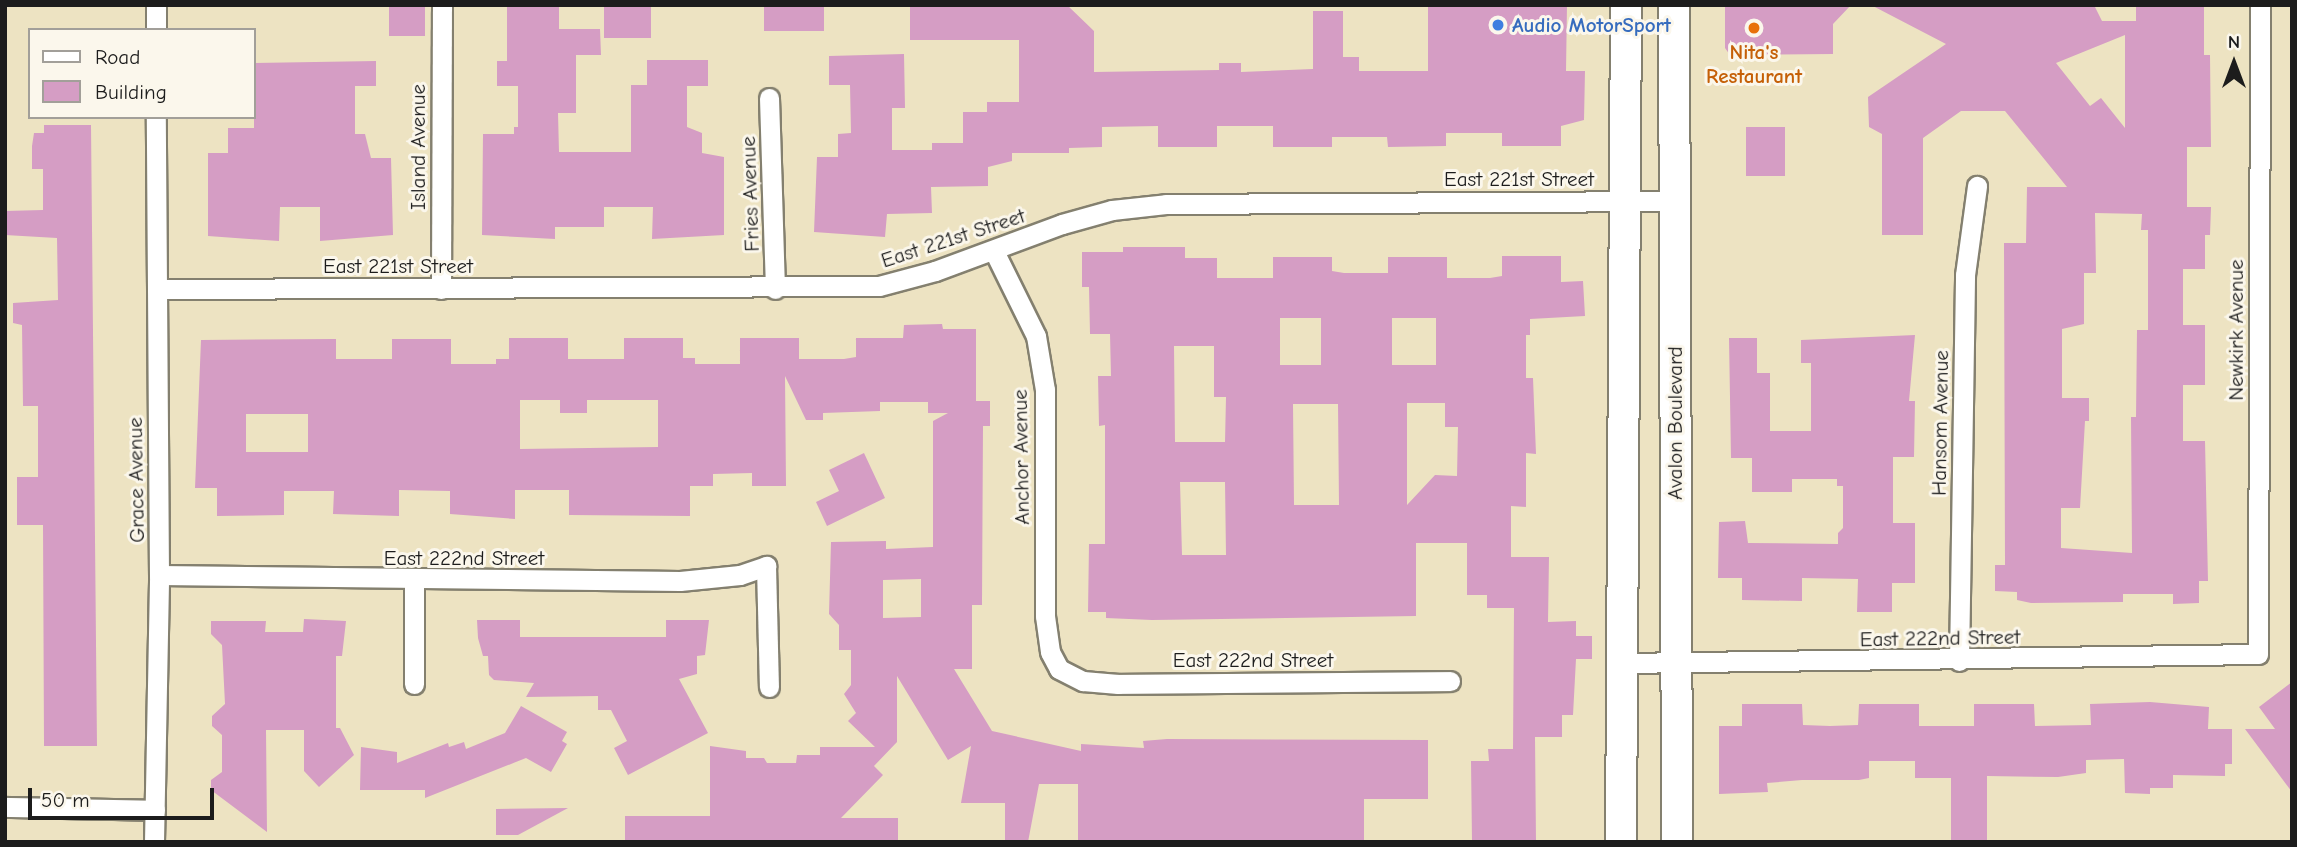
<!DOCTYPE html>
<style>
body{margin:0}
#map{position:relative;width:2297px;height:847px;overflow:hidden;background:#ede3c2;font-family:"Comic Neue",sans-serif}
div>[style]{position:absolute}
.building>*{inset:0;background:#d59dc4;transform-origin:0 0}
.roads{filter:drop-shadow(2px 0 #84806f) drop-shadow(-2px 0 #84806f) drop-shadow(0 2px #84806f) drop-shadow(0 -2px #84806f)}
.street>*{height:19px;margin:-9.5px;padding:0 9.5px;transform-origin:9.5px;border-radius:9.5px;background:#fff}
.primary>*{height:30px;margin:-15px;padding:0 15px;transform-origin:15px;border-radius:15px;background:#fff}
.dots>*{width:19px;height:19px;translate:-50% -50%;box-sizing:border-box;border:4px solid #fbf7ec;border-radius:50%}
span{translate:-50% -50%;white-space:nowrap;text-align:center;line-height:1.15;-webkit-text-stroke:6px #fbf7ec;paint-order:stroke}
.shop-label{font-size:21px;color:#366cbe;font-weight:700}
.left{translate:0 -50%;text-align:left}
.food-label{font-size:21px;color:#c56008;font-weight:700}
.street-label{font-size:21px;color:#1c1c1c}
.frame{position:absolute;inset:0;border:7px solid #1c1c1c;pointer-events:none}
.legend{position:absolute;left:28px;top:28px;width:228px;height:91px;box-sizing:border-box;background:#fbf7ec;border:2px solid #a29f99;margin:0;padding:9px 12px;list-style:none;font-size:21px;color:#1c1c1c}
.legend li{display:flex;align-items:center;gap:14px;height:35px}
.legend b{width:35px;border:2px solid #a29f99}
.north{position:absolute;left:2199px;top:28px;width:70px;height:70px;-webkit-text-stroke:5px #fbf7ec;paint-order:stroke;rotate:0deg;font-size:19px;font-weight:700;line-height:28px;text-align:center;color:#1c1c1c}
.north::after{content:'';display:block;margin:auto;width:24px;height:32px;background:#1c1c1c;clip-path:polygon(50% 0,100% 100%,50% 72%,0 100%)}
.scale{position:absolute;left:28px;top:788px;width:186px;height:32px;box-sizing:border-box;border:4px solid #1c1c1c;border-top:0;padding-left:9px;font-size:21px;line-height:24px;white-space:nowrap;color:#1c1c1c;-webkit-text-stroke:5px #fbf7ec;paint-order:stroke}
</style>
<div id="map">
<div class="building">
<i style="left:389px;top:5px;width:36px;height:31px"></i>
<i style="clip-path:polygon(507px 5px,559px 5px,559px 29px,600px 29px,601px 55px,576px 55px,576px 113px,558px 113px,559px 152px,631px 152px,631px 85px,647px 85px,647px 60px,708px 60px,708px 86px,687px 86px,687px 127px,702px 133px,702px 153px,724px 157px,724px 235px,652px 239px,653px 207px,604px 207px,604px 227px,555px 227px,555px 239px,482px 235px,483px 134px,514px 134px,514px 127px,518px 127px,518px 86px,497px 86px,497px 61px,507px 61px)"></i>
<i style="left:604px;top:5px;width:47px;height:33px"></i>
<i style="left:764px;top:5px;width:60px;height:26px"></i>
<i style="clip-path:polygon(910px 5px,1067px 5px,1094px 31px,1094px 72px,1219px 70px,1219px 63px,1241px 63px,1241px 72px,1313px 69px,1313px 11px,1343px 11px,1343px 57px,1359px 57px,1359px 71px,1428px 71px,1428px 5px,1567px 5px,1566px 71px,1585px 71px,1584px 120px,1561px 126px,1561px 146px,1502px 146px,1502px 133px,1446px 133px,1446px 146px,1388px 147px,1387px 137px,1332px 137px,1332px 147px,1273px 147px,1273px 126px,1217px 126px,1217px 147px,1158px 147px,1158px 126px,1102px 127px,1102px 147px,1069px 148px,1069px 153px,1012px 153px,1012px 161px,988px 167px,988px 186px,931px 187px,932px 213px,887px 214px,885px 237px,814px 232px,817px 157px,838px 157px,838px 134px,851px 133px,850px 85px,829px 85px,829px 56px,904px 54px,905px 108px,892px 108px,892px 150px,932px 150px,932px 143px,963px 143px,963px 112px,987px 112px,987px 102px,1019px 102px,1019px 40px,910px 40px)"></i>
<i style="clip-path:polygon(1725px 5px,1851px 5px,1833px 24px,1833px 54px,1730px 55px,1725px 48px)"></i>
<i style="clip-path:polygon(evenodd,1871px 5px,2094px 5px,2102px 21px,2136px 21px,2136px 5px,2204px 5px,2204px 55px,2210px 55px,2211px 147px,2187px 147px,2187px 207px,2211px 207px,2210px 235px,2205px 235px,2205px 269px,2183px 269px,2183px 325px,2205px 325px,2205px 385px,2183px 385px,2183px 441px,2205px 441px,2208px 581px,2199px 581px,2199px 603px,2173px 604px,2173px 594px,2123px 594px,2123px 602px,2031px 603px,2017px 600px,2017px 592px,1995px 591px,1995px 565px,2005px 565px,2004px 243px,2026px 243px,2027px 187px,2067px 187px,2005px 111px,1961px 111px,1923px 138px,1923px 235px,1882px 235px,1882px 134px,1869px 127px,1868px 97px,1946px 44px,1871px 5px,2125px 35px,2125px 128px,2101px 98px,2090px 106px,2056px 63px,2125px 35px,1871px 5px,2095px 213px,2142px 214px,2141px 230px,2148px 230px,2148px 330px,2137px 330px,2136px 417px,2131px 417px,2132px 553px,2061px 548px,2061px 508px,2080px 508px,2085px 421px,2089px 421px,2089px 398px,2062px 398px,2062px 329px,2084px 324px,2084px 273px,2096px 273px,2095px 213px)"></i>
<i style="clip-path:polygon(376px 61px,376px 86px,355px 86px,355px 134px,365px 134px,371px 158px,391px 158px,393px 235px,320px 241px,320px 207px,280px 207px,279px 241px,208px 236px,208px 153px,228px 153px,228px 128px,254px 128px,254px 63px)"></i>
<i style="clip-path:polygon(44px 125px,91px 125px,97px 746px,44px 746px,43px 525px,17px 525px,17px 477px,38px 477px,38px 406px,23px 406px,22px 325px,13px 323px,13px 303px,58px 300px,57px 238px,5px 235px,5px 211px,43px 210px,43px 169px,32px 169px,32px 146px,34px 133px,44px 133px)"></i>
<i style="left:1746px;top:127px;width:39px;height:49px"></i>
<i style="clip-path:polygon(evenodd,1123px 247px,1185px 247px,1185px 258px,1217px 258px,1217px 278px,1273px 278px,1273px 257px,1332px 257px,1332px 271px,1344px 273px,1388px 273px,1388px 257px,1447px 257px,1447px 278px,1490px 278px,1502px 276px,1502px 256px,1561px 256px,1561px 282px,1583px 281px,1585px 316px,1530px 319px,1530px 335px,1526px 335px,1526px 378px,1533px 378px,1536px 454px,1526px 453px,1526px 507px,1511px 506px,1511px 557px,1549px 557px,1548px 622px,1576px 621px,1576px 636px,1592px 636px,1592px 659px,1576px 659px,1573px 715px,1562px 715px,1562px 737px,1535px 737px,1536px 842px,1472px 842px,1471px 761px,1489px 761px,1488px 749px,1513px 749px,1514px 608px,1487px 608px,1487px 595px,1467px 595px,1467px 543px,1416px 543px,1416px 616px,1152px 620px,1106px 618px,1106px 612px,1088px 612px,1089px 544px,1105px 544px,1105px 425px,1099px 426px,1098px 376px,1111px 376px,1110px 334px,1090px 334px,1089px 287px,1082px 287px,1082px 252px,1123px 252px,1123px 247px,1280px 318px,1321px 318px,1321px 365px,1280px 365px,1280px 318px,1123px 247px,1392px 318px,1436px 318px,1436px 365px,1392px 365px,1392px 318px,1123px 247px,1174px 346px,1214px 346px,1214px 397px,1226px 397px,1225px 442px,1175px 442px,1174px 346px,1123px 247px,1407px 403px,1445px 403px,1445px 427px,1458px 427px,1457px 476px,1435px 475px,1407px 505px,1407px 403px,1123px 247px,1293px 404px,1338px 404px,1339px 505px,1294px 505px,1293px 404px,1123px 247px,1180px 482px,1225px 482px,1226px 555px,1182px 555px,1180px 482px)"></i>
<i style="clip-path:polygon(evenodd,942px 324px,943px 329px,976px 329px,976px 401px,990px 401px,990px 426px,983px 426px,982px 605px,972px 605px,972px 669px,954px 669px,992px 731px,1081px 751px,1081px 744px,1144px 748px,1143px 741px,1167px 739px,1428px 740px,1428px 799px,1364px 799px,1364px 842px,1078px 842px,1078px 784px,1039px 784px,1028px 842px,1005px 842px,1005px 803px,961px 803px,971px 746px,948px 760px,897px 676px,897px 742px,874px 766px,883px 775px,841px 818px,898px 818px,898px 842px,625px 842px,625px 816px,710px 816px,710px 746px,746px 751px,746px 758px,764px 758px,767px 763px,796px 763px,797px 755px,820px 755px,820px 747px,875px 747px,848px 721px,856px 713px,844px 694px,851px 685px,851px 650px,839px 650px,839px 625px,829px 614px,831px 542px,886px 541px,886px 549px,933px 547px,933px 421px,948px 413px,928px 413px,928px 402px,880px 402px,880px 411px,823px 413px,823px 420px,806px 420px,785px 376px,786px 486px,752px 486px,752px 473px,713px 474px,713px 486px,690px 486px,690px 516px,569px 515px,569px 490px,515px 490px,515px 519px,450px 514px,450px 491px,399px 490px,399px 516px,333px 514px,334px 491px,284px 491px,284px 515px,217px 516px,217px 488px,195px 488px,201px 340px,336px 339px,336px 359px,392px 359px,392px 339px,451px 339px,451px 364px,496px 364px,496px 359px,509px 359px,509px 338px,568px 338px,568px 359px,624px 359px,624px 338px,683px 338px,683px 358px,695px 358px,695px 364px,740px 364px,740px 338px,799px 338px,799px 359px,844px 359px,856px 357px,856px 338px,903px 338px,904px 325px,942px 324px,520px 400px,560px 400px,560px 413px,587px 413px,587px 400px,658px 400px,658px 447px,520px 449px,520px 400px,942px 324px,246px 414px,308px 414px,308px 452px,246px 452px,246px 414px,942px 324px,921px 579px,921px 617px,883px 618px,883px 580px,921px 579px)"></i>
<i style="clip-path:polygon(1915px 335px,1909px 401px,1915px 401px,1914px 457px,1893px 457px,1893px 523px,1915px 523px,1915px 583px,1892px 583px,1892px 612px,1857px 612px,1858px 579px,1802px 578px,1802px 601px,1742px 600px,1742px 578px,1718px 578px,1719px 522px,1745px 521px,1748px 543px,1838px 544px,1838px 533px,1843px 528px,1843px 486px,1837px 486px,1837px 479px,1792px 479px,1792px 492px,1752px 492px,1752px 458px,1731px 458px,1729px 338px,1757px 338px,1757px 373px,1770px 373px,1770px 431px,1811px 431px,1811px 363px,1801px 363px,1801px 340px)"></i>
<i style="clip-path:polygon(864px 453px,885px 498px,827px 526px,816px 502px,839px 491px,829px 470px)"></i>
<i style="clip-path:polygon(304px 619px,346px 621px,342px 656px,336px 656px,336px 728px,340px 728px,354px 755px,319px 787px,304px 771px,304px 730px,266px 730px,267px 832px,211px 790px,211px 780px,222px 772px,222px 735px,212px 726px,212px 716px,225px 704px,222px 645px,211px 634px,211px 621px,266px 621px,265px 632px,303px 632px)"></i>
<i style="clip-path:polygon(477px 620px,520px 620px,520px 637px,666px 637px,666px 620px,709px 620px,705px 655px,697px 656px,697px 674px,679px 679px,708px 733px,628px 775px,614px 748px,627px 741px,611px 710px,598px 710px,598px 696px,526px 697px,534px 683px,494px 680px,489px 675px,488px 656px,483px 656px,478px 638px)"></i>
<i style="clip-path:polygon(2292px 682px,2292px 792px,2245px 729px,2275px 729px,2259px 707px)"></i>
<i style="clip-path:polygon(2150px 702px,2209px 707px,2208px 729px,2232px 729px,2232px 764px,2225px 764px,2225px 776px,2173px 775px,2173px 788px,2150px 788px,2150px 794px,2125px 793px,2124px 759px,2086px 760px,2086px 773px,2058px 777px,1987px 776px,1987px 842px,1951px 842px,1951px 778px,1915px 778px,1915px 761px,1869px 761px,1869px 778px,1859px 780px,1802px 780px,1767px 783px,1768px 792px,1719px 794px,1719px 726px,1742px 726px,1742px 704px,1802px 704px,1803px 725px,1830px 726px,1858px 725px,1859px 704px,1919px 704px,1919px 726px,1974px 726px,1974px 704px,2034px 704px,2035px 726px,2091px 725px,2090px 704px)"></i>
<i style="clip-path:polygon(521px 706px,567px 732px,562px 741px,567px 744px,551px 772px,526px 758px,425px 798px,425px 790px,360px 790px,361px 747px,397px 752px,397px 763px,448px 743px,449px 747px,464px 742px,466px 749px,505px 733px)"></i>
<i style="clip-path:polygon(568px 808px,518px 835px,496px 835px,496px 809px)"></i>
</div>
<div class="roads">
<div class="street">
<i style="left:156px;top:5px;width:25px;rotate:90deg"></i>
<i style="left:769px;top:98px;width:191px;rotate:88.2deg"></i>
<i style="left:994px;top:251px;width:95px;rotate:63.7deg"></i>
<i style="left:1036px;top:336px;width:55px;rotate:80.5deg"></i>
<i style="left:1045px;top:390px;width:226px;rotate:90deg"></i>
<i style="left:1045px;top:616px;width:36px;rotate:82deg"></i>
<i style="left:1050px;top:652px;width:19px;rotate:62deg"></i>
<i style="left:1059px;top:669px;width:27px;rotate:27deg"></i>
<i style="left:1083px;top:681px;width:35px;rotate:5deg"></i>
<i style="left:1118px;top:684px;width:332px;rotate:-0.5deg"></i>
<i style="left:157px;top:289px;width:722px;rotate:-0.24deg"></i>
<i style="left:879px;top:286px;width:58px;rotate:-15deg"></i>
<i style="left:935px;top:271px;width:135px;rotate:-20.3deg"></i>
<i style="left:1062px;top:224px;width:52px;rotate:-15.6deg"></i>
<i style="left:1112px;top:210px;width:54px;rotate:-6.3deg"></i>
<i style="left:1166px;top:204px;width:511px;rotate:-0.34deg"></i>
<i style="left:441px;top:289px;width:284px;rotate:-89.8deg"></i>
<i style="left:159px;top:575px;width:521px;rotate:0.66deg"></i>
<i style="left:680px;top:581px;width:60px;rotate:-5.7deg"></i>
<i style="left:740px;top:575px;width:28px;rotate:-19deg"></i>
<i style="left:766px;top:566px;width:121px;rotate:88.6deg"></i>
<i style="left:414px;top:581px;width:103px;rotate:90deg"></i>
<i style="left:1959px;top:661px;width:386px;rotate:-89.1deg"></i>
<i style="left:1965px;top:275px;width:90px;rotate:-82.3deg"></i>
<i style="left:1622px;top:663px;width:636px;rotate:-0.81deg"></i>
<i style="left:2258px;top:654px;width:649px;rotate:-89.82deg"></i>
<i style="left:5px;top:807px;width:150px;rotate:1.1deg"></i>
<i style="left:154px;top:842px;width:267px;rotate:-88.9deg"></i>
<i style="left:159px;top:575px;width:458px;rotate:-90.4deg"></i>
</div>
<div class="primary">
<i style="left:1674px;top:5px;width:837px;rotate:89.79deg"></i>
<i style="left:1621px;top:842px;width:837px;rotate:-89.66deg"></i>
</div>
</div>
<div class="dots">
<i style="left:1498px;top:25px;background:#3f7fe0"></i>
<i style="left:1754px;top:28px;background:#e8710a"></i>
</div>
<div class="shop-label">
<span class="left" style="left:1512px;top:25px">Audio MotorSport</span>
</div>
<div class="food-label">
<span style="left:1754px;top:64px">Nita's<br>Restaurant</span>
</div>
<div class="street-label">
<span style="left:418px;top:147px;rotate:-90deg">Island Avenue</span>
<span style="left:1519px;top:179px">East 221st Street</span>
<span style="left:750px;top:194px;rotate:-92deg">Fries Avenue</span>
<span style="left:953px;top:238px;rotate:-18deg">East 221st Street</span>
<span style="left:398px;top:266px">East 221st Street</span>
<span style="left:2236px;top:330px;rotate:-90deg">Newkirk Avenue</span>
<span style="left:1675px;top:423px;rotate:-90deg">Avalon Boulevard</span>
<span style="left:1940px;top:423px;rotate:-89deg">Hansom Avenue</span>
<span style="left:1021px;top:457px;rotate:-91deg">Anchor Avenue</span>
<span style="left:136px;top:480px;rotate:-91deg">Grace Avenue</span>
<span style="left:464px;top:558px">East 222nd Street</span>
<span style="left:1940px;top:638px;rotate:-1deg">East 222nd Street</span>
<span style="left:1253px;top:660px">East 222nd Street</span>
</div>
<div class="frame"></div>
<ul class="legend">
<li><b style="height:9px;background:#fff"></b>Road</li>
<li><b style="height:19px;background:#d59dc4"></b>Building</li>
</ul>
<div class="north">N</div>
<div class="scale">50 m</div>
</div>
